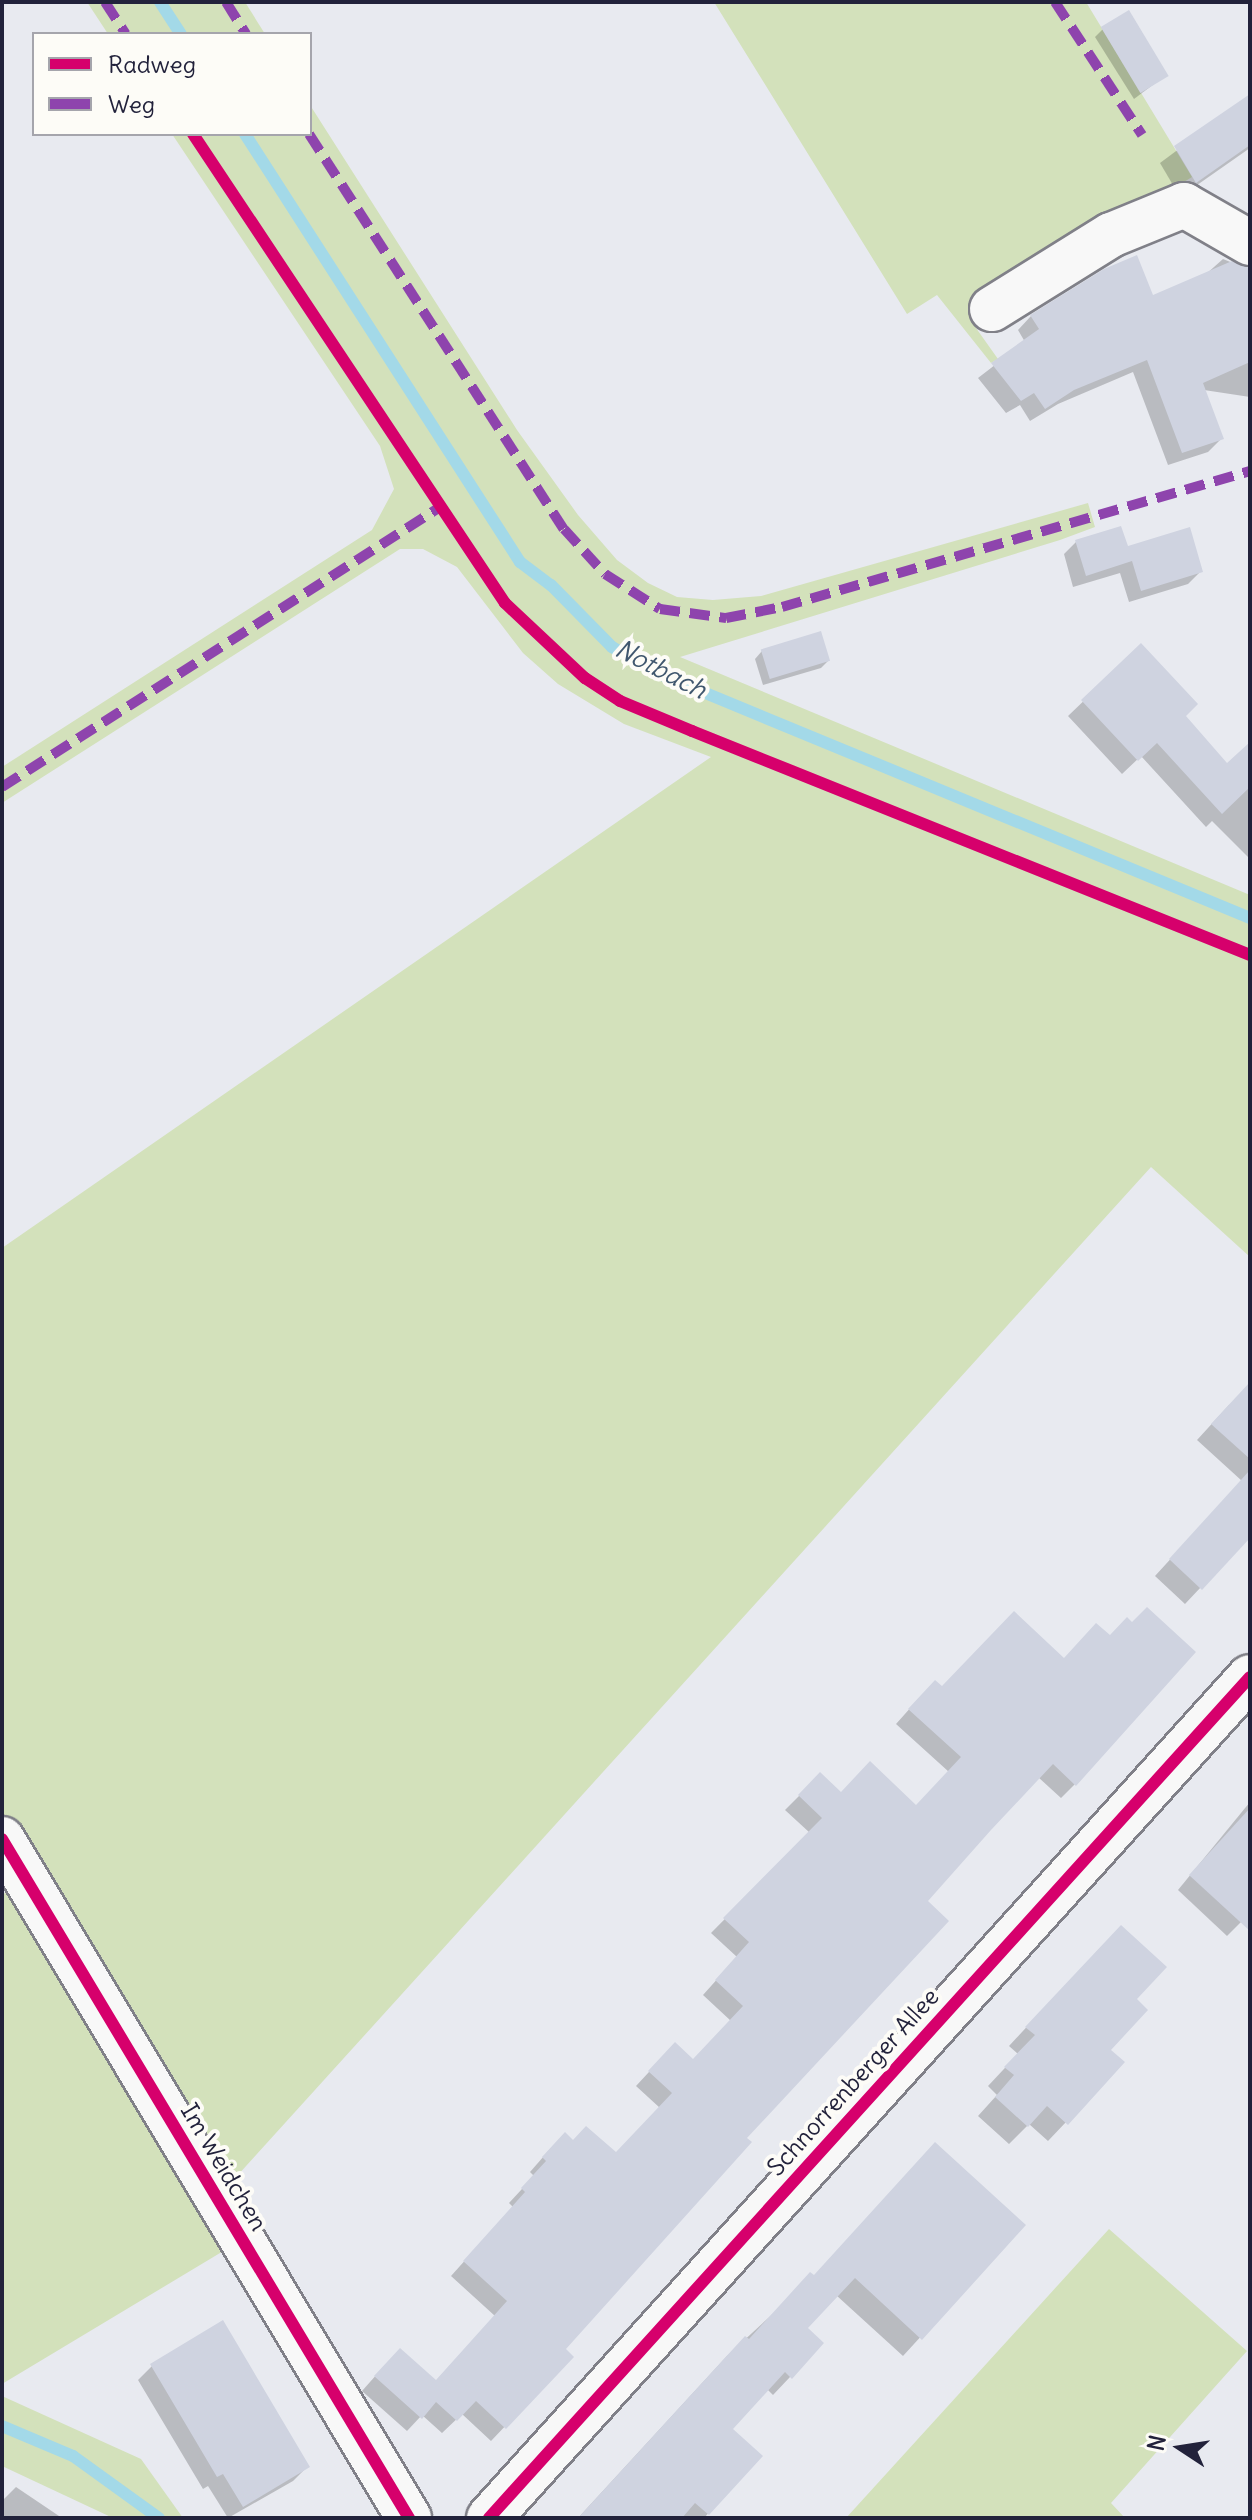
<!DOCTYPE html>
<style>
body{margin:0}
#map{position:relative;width:1252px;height:2520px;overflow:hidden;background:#e8eaf0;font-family:Delius,sans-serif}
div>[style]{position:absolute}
.green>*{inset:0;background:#d3e1bb}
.shadow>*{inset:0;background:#0003}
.stream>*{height:12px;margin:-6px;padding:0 6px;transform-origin:6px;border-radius:6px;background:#a3d9e8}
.building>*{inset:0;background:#cfd3e0;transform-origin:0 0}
.roads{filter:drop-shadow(2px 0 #808088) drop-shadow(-2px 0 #808088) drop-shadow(0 2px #808088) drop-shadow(0 -2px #808088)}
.street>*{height:44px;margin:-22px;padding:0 22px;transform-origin:22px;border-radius:22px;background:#f8f8f8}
.quiet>*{height:10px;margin-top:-5px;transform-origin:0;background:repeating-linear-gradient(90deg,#8e44ad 0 20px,transparent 0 30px)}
.cycleway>*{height:12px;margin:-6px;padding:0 6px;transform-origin:6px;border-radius:6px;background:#d6006c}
span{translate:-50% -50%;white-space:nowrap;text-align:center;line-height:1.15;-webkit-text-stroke:8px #fdfcf7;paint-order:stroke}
.street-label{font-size:24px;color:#22223b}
.water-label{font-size:26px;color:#40576e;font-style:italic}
.frame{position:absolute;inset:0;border:4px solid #22223b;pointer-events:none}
.legend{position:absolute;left:32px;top:32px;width:280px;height:104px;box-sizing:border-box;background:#fdfcf7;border:2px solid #a5a5ac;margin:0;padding:10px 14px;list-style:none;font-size:24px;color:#22223b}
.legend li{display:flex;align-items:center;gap:16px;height:40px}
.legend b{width:40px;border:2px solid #a5a5ac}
.north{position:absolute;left:1140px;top:2408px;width:80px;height:80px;-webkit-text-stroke:6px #fdfcf7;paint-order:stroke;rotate:282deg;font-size:22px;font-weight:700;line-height:32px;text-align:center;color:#22223b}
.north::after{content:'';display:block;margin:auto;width:28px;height:36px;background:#22223b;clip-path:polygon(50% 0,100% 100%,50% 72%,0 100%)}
</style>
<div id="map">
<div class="green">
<i style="clip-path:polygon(87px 2px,245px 2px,265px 34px,108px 34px)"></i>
<i style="clip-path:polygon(714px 2px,1086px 2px,1192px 177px,976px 310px,976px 328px,998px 359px,991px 363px,937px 295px,907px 314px)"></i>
<i style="clip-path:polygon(310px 105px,517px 430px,578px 515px,617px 560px,648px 583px,677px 597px,713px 600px,761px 596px,1088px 503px,1095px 527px,1060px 540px,680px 657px,1250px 895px,1250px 1257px,1151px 1167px,228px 2186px,255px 2232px,2px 2384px,2px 1895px,13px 1888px,2px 1866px,2px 1248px,711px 757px,624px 724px,558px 684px,523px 653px,457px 567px,423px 549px,400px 549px,2px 803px,2px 767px,372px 530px,394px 489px,380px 446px,172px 134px,310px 134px)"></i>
<i style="clip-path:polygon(1109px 2229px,1247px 2351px,1111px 2503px,1125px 2518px,846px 2518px)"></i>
<i style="clip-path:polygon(2px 2396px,141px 2459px,183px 2518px,113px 2518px,2px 2466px)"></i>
</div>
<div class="shadow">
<i style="clip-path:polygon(1103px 29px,1166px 75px,1134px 99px,1095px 37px)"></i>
<i style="clip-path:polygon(1250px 96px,1250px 148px,1180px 197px,1160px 163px)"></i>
<i style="clip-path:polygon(1223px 259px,1250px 270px,1250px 397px,1204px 390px,1222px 438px,1208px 452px,1168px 465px,1133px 372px,1058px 404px,1030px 421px,1020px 405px,1006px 413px,978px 378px,1025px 342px,1018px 330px,1031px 316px,1152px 297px,1205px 275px)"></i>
<i style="clip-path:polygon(1076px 542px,1127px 549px,1201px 571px,1188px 584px,1129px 602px,1120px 573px,1073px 587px,1064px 554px)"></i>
<i style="clip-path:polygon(1141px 646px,1183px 716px,1227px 766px,1250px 752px,1250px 859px,1212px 821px,1206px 827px,1141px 756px,1122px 774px,1068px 716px)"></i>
<i style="clip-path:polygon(762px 651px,828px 661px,821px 668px,763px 685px,755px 659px)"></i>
<i style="clip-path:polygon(1250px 1395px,1250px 1535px,1185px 1604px,1155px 1576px,1242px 1481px,1197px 1440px,1229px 1405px)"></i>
<i style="clip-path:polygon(1014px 1614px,1075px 1784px,1061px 1798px,1038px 1777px,925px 1901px,744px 2138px,563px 2349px,571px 2357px,491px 2441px,462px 2414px,442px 2433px,422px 2415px,407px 2431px,362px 2391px,386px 2364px,435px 2382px,495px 2316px,451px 2276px,513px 2207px,509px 2203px,534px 2176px,530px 2172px,551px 2148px,573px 2142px,616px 2154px,660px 2108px,636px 2086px,661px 2059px,693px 2062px,731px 2021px,703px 1995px,737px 1957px,711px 1933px,810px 1833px,785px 1810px,820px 1775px,841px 1794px,916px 1808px,949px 1772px,896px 1724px,921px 1696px,942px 1689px)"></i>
<i style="clip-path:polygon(1250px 1802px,1250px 1913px,1227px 1936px,1178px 1890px)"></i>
<i style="clip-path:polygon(1103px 1945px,1134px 2000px,1108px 2050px,1122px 2063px,1048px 2141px,1029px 2124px,1009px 2144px,978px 2116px,997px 2095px,988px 2086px,1018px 2054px,1009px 2046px)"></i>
<i style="clip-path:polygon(1023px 2225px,903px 2356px,836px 2295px,805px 2328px,790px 2377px,773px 2395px,767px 2389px,730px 2429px,760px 2456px,704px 2518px,578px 2518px,727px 2356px,813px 2277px)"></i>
<i style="clip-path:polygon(152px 2366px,307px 2467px,293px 2481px,228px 2518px,208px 2486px,203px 2489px,138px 2380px)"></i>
<i style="clip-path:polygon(16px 2487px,62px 2518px,2px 2518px,2px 2501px)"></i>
</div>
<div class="stream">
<i style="left:160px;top:2px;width:38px;rotate:57deg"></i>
<i style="left:245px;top:134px;width:509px;rotate:57.28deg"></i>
<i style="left:520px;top:562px;width:39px;rotate:37deg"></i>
<i style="left:551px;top:585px;width:87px;rotate:45.5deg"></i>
<i style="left:612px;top:647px;width:52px;rotate:30deg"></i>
<i style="left:657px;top:673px;width:642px;rotate:22.45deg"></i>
<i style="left:2px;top:2426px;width:77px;rotate:22.9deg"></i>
<i style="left:73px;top:2456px;width:106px;rotate:35.8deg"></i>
</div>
<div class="building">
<i style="left:1129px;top:10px;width:77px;height:33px;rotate:59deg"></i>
<i style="clip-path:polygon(1250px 94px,1250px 145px,1196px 183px,1174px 146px)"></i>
<i style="clip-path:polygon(1137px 255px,1153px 295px,1232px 261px,1250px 268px,1250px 362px,1203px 383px,1224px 439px,1182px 453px,1147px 360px,1074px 390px,1045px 409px,1034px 393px,1021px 401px,991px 363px,1039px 329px,1030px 315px,1104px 269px)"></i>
<i style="clip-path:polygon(1121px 526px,1128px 546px,1190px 527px,1203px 572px,1141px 591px,1132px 561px,1086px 576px,1075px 540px)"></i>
<i style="left:821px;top:631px;width:31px;height:63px;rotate:73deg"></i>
<i style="clip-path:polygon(1141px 643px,1198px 704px,1186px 716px,1227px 763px,1250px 742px,1250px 787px,1222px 814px,1157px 743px,1138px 761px,1081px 700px)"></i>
<i style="clip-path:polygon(1250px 1382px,1250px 1459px,1211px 1424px)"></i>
<i style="clip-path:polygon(1250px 1470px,1250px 1538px,1202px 1590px,1169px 1559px)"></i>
<i style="clip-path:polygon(1147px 1607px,1196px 1652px,1076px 1786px,1053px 1764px,991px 1830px,928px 1901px,949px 1921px,747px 2138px,752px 2142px,566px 2349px,574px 2357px,506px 2429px,476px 2401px,457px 2421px,436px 2402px,422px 2419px,374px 2376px,400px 2348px,436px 2380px,507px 2301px,463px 2261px,525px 2192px,521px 2188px,546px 2161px,542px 2157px,565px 2132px,573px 2140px,586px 2126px,616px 2152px,672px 2093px,648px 2071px,675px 2042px,693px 2059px,743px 2006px,715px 1980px,749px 1942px,723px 1918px,822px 1818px,798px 1795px,820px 1772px,841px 1792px,870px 1761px,916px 1805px,961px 1757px,908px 1709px,935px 1680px,942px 1686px,1014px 1611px,1064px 1658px,1096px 1623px,1110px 1635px,1127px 1617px,1132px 1622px)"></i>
<i style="clip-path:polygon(1250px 1808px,1250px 1931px,1189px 1875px)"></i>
<i style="clip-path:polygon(1121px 1925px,1167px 1967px,1137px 1999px,1148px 2010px,1111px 2050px,1125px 2062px,1068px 2125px,1047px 2106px,1028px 2127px,995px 2097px,1014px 2075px,1004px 2067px,1035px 2035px,1025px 2027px)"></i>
<i style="clip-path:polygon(935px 2142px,1026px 2225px,922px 2340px,855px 2278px,808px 2328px,824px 2343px,792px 2379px,785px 2372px,733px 2429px,763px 2456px,709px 2515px,695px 2503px,682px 2518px,578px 2518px,745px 2336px,749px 2339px,810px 2272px,814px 2275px)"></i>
<i style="clip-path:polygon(223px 2320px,310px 2467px,243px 2507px,223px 2474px,217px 2477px,150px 2364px)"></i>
</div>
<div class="roads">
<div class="street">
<i style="left:992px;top:309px;width:140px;rotate:-31.9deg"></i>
<i style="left:1111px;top:235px;width:79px;rotate:-22.3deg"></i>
<i style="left:1184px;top:205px;width:76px;rotate:29.9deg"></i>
<i style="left:2px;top:1839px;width:792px;rotate:59.06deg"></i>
<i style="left:489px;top:2518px;width:1134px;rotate:-47.86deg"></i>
</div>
</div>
<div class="quiet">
<i style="left:105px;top:2px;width:38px;rotate:57deg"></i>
<i style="left:226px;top:2px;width:38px;rotate:58deg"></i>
<i style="left:1055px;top:2px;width:159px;rotate:56.8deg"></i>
<i style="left:309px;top:134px;width:470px;rotate:57.2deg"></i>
<i style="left:564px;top:529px;width:61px;rotate:47.7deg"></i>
<i style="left:605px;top:574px;width:65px;rotate:32.5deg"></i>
<i style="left:660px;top:609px;width:67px;rotate:7.8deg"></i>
<i style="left:726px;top:618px;width:57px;rotate:-11.1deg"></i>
<i style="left:782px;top:607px;width:487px;rotate:-16.2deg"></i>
<i style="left:2px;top:787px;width:520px;rotate:-32.59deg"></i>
</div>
<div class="cycleway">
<i style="left:193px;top:134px;width:563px;rotate:56.37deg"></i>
<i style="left:505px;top:603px;width:110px;rotate:43.2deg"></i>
<i style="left:585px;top:678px;width:42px;rotate:33.3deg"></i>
<i style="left:620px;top:701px;width:78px;rotate:22.6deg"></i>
<i style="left:692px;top:731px;width:601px;rotate:21.87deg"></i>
<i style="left:2px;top:1839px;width:792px;rotate:59.06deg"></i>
<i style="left:489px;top:2518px;width:1134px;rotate:-47.86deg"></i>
</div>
<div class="street-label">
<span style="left:853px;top:2082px;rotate:-48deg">Schnorrenberger Allee</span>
<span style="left:224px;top:2167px;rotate:59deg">Im Weidchen</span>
</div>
<div class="water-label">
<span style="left:661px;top:669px;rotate:27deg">Notbach</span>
</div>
<div class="frame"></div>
<ul class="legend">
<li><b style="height:10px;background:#d6006c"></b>Radweg</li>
<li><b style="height:10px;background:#8e44ad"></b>Weg</li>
</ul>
<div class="north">N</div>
</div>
